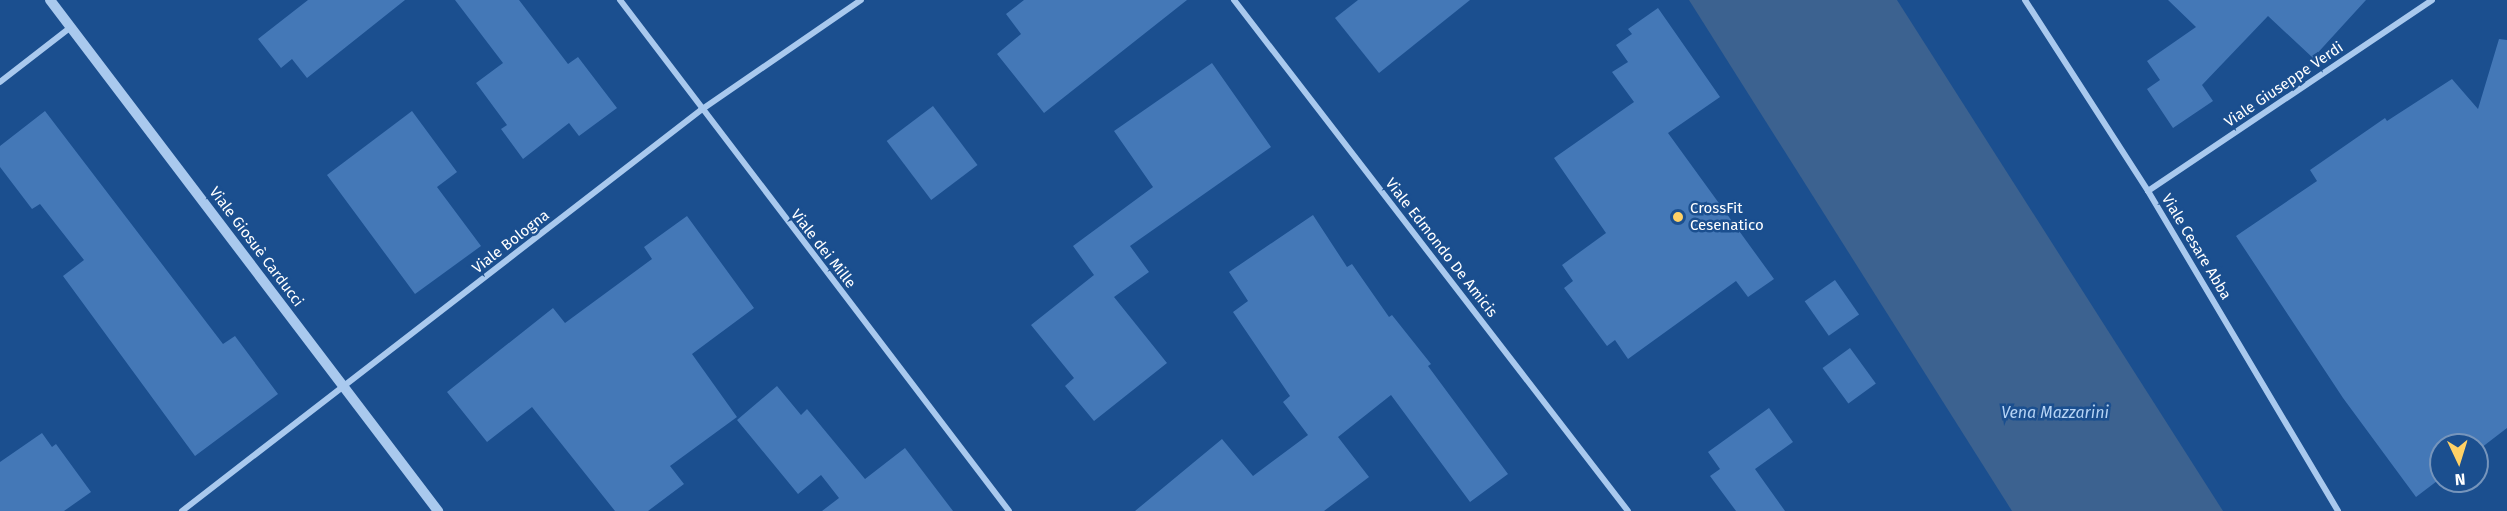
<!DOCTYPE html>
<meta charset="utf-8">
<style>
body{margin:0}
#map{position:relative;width:2507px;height:511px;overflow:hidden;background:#1b4f8f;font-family:"Fira Sans",sans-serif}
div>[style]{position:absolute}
.water>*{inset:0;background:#3c6290}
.building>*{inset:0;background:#4478b7;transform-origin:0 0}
.minor>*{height:6px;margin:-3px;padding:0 3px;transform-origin:3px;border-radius:3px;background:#a9c9ee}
.tertiary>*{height:10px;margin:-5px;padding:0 5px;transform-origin:5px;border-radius:5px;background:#a9c9ee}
.dots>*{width:16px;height:16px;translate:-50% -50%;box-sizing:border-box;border:3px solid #1b4f8f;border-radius:50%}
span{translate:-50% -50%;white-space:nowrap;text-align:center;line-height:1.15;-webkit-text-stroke:5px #1b4f8f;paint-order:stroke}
.street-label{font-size:15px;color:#fff}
.poi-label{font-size:15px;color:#fff}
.left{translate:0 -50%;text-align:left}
.water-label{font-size:16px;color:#b5d3f5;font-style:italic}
.north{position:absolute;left:2429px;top:433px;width:60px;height:60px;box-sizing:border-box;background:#1b4f8f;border:2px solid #7695bc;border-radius:50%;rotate:176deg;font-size:16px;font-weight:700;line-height:24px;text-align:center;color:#fff}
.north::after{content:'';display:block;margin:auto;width:21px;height:27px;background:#ffd166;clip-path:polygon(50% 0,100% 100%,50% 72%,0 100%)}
</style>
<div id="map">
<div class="water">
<i style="clip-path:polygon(1689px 0,1897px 0,2223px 511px,2012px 511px)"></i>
</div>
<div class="building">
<i style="clip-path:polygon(308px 0,405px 0,307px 78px,292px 59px,281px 68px,258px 39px)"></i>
<i style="clip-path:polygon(455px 0,519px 0,568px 64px,578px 57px,617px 108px,579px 136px,569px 123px,523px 159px,501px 129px,507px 125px,476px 83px,503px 63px)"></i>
<i style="clip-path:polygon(1024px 0,1187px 0,1044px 113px,997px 54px,1021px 34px,1006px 14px)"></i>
<i style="clip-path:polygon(1358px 0,1470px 0,1379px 73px,1335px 18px)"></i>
<i style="clip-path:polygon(2168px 0,2366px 0,2313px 58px,2268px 16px,2202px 85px,2213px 101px,2173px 128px,2147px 89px,2160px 80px,2147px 61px,2196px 27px)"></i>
<i style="clip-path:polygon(1658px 8px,1720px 97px,1668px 133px,1774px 279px,1748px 297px,1736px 281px,1628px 359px,1615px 340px,1607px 346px,1564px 288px,1573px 281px,1562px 265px,1606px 233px,1554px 158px,1634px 102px,1612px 72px,1628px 62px,1616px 45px,1632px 34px,1628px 29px)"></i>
<i style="clip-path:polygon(2499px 39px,2507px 40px,2507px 428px,2477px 451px,2477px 445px,2441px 445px,2441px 478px,2416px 497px,2343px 398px,2236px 236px,2317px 181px,2310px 170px,2385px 118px,2387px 121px,2452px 79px,2478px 109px)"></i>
<i style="clip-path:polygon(1212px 63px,1271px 147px,1130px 246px,1149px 272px,1114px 297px,1167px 363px,1094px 421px,1065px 386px,1074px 378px,1031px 325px,1094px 275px,1073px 246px,1153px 187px,1114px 131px)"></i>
<i style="left:933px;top:106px;width:74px;height:58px;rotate:53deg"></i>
<i style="clip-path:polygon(45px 111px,223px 344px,235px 336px,278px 394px,195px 456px,63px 276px,84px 260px,40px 204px,32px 209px,0 167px,0 146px)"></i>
<i style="clip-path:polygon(412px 111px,457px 172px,437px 187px,481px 246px,415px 294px,327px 175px)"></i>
<i style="clip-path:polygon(1313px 215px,1347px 267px,1352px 264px,1389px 317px,1392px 315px,1431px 364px,1428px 366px,1508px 474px,1470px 502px,1391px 395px,1338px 437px,1369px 477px,1324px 511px,1135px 511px,1222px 439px,1253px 476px,1308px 435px,1283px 402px,1290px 396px,1233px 312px,1248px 301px,1229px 272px)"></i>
<i style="clip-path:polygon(687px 216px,754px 308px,692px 354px,737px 417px,670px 466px,684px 484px,648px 511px,615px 511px,532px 407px,487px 442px,447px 392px,553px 308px,565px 323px,652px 259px,644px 247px)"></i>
<i style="left:1835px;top:280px;width:42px;height:37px;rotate:55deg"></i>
<i style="left:1850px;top:348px;width:44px;height:34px;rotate:54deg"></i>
<i style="clip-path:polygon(777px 386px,801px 415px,807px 409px,865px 479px,905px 448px,953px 511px,822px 511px,839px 498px,821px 475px,798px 494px,737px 420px)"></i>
<i style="clip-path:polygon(1769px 408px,1793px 442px,1755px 469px,1785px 511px,1736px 511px,1710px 476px,1720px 469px,1708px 452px)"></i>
<i style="clip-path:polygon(42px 433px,52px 447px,56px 444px,91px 492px,64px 511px,0 511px,0 462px)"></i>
</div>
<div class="minor">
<i style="left:620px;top:0;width:642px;rotate:52.72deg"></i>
<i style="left:1234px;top:0;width:645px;rotate:52.37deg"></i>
<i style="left:2025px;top:0;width:227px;rotate:57.2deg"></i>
<i style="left:2148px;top:191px;width:372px;rotate:59.3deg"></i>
<i style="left:0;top:82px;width:90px;rotate:-37.8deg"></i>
<i style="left:2148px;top:191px;width:342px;rotate:-33.9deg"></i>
<i style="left:182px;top:511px;width:656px;rotate:-37.69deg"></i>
<i style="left:701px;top:110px;width:194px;rotate:-34.5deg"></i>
</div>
<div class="tertiary">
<i style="left:50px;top:0;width:642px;rotate:52.79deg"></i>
</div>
<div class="dots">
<i style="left:1678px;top:217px;background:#ffd166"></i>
</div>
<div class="street-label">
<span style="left:2284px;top:85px;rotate:-34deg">Viale Giuseppe Verdi</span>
<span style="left:511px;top:242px;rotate:-38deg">Viale Bologna</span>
<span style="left:256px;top:247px;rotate:53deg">Viale Giosuè Carducci</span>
<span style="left:2196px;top:247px;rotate:59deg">Viale Cesare Abba</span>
<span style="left:1441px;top:248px;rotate:52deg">Viale Edmondo De Amicis</span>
<span style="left:823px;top:249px;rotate:52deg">Viale dei Mille</span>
</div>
<div class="poi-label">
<span class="left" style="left:1690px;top:217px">CrossFit<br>Cesenatico</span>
</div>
<div class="water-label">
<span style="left:2055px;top:413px">Vena Mazzarini</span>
</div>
<div class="north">N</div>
</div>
